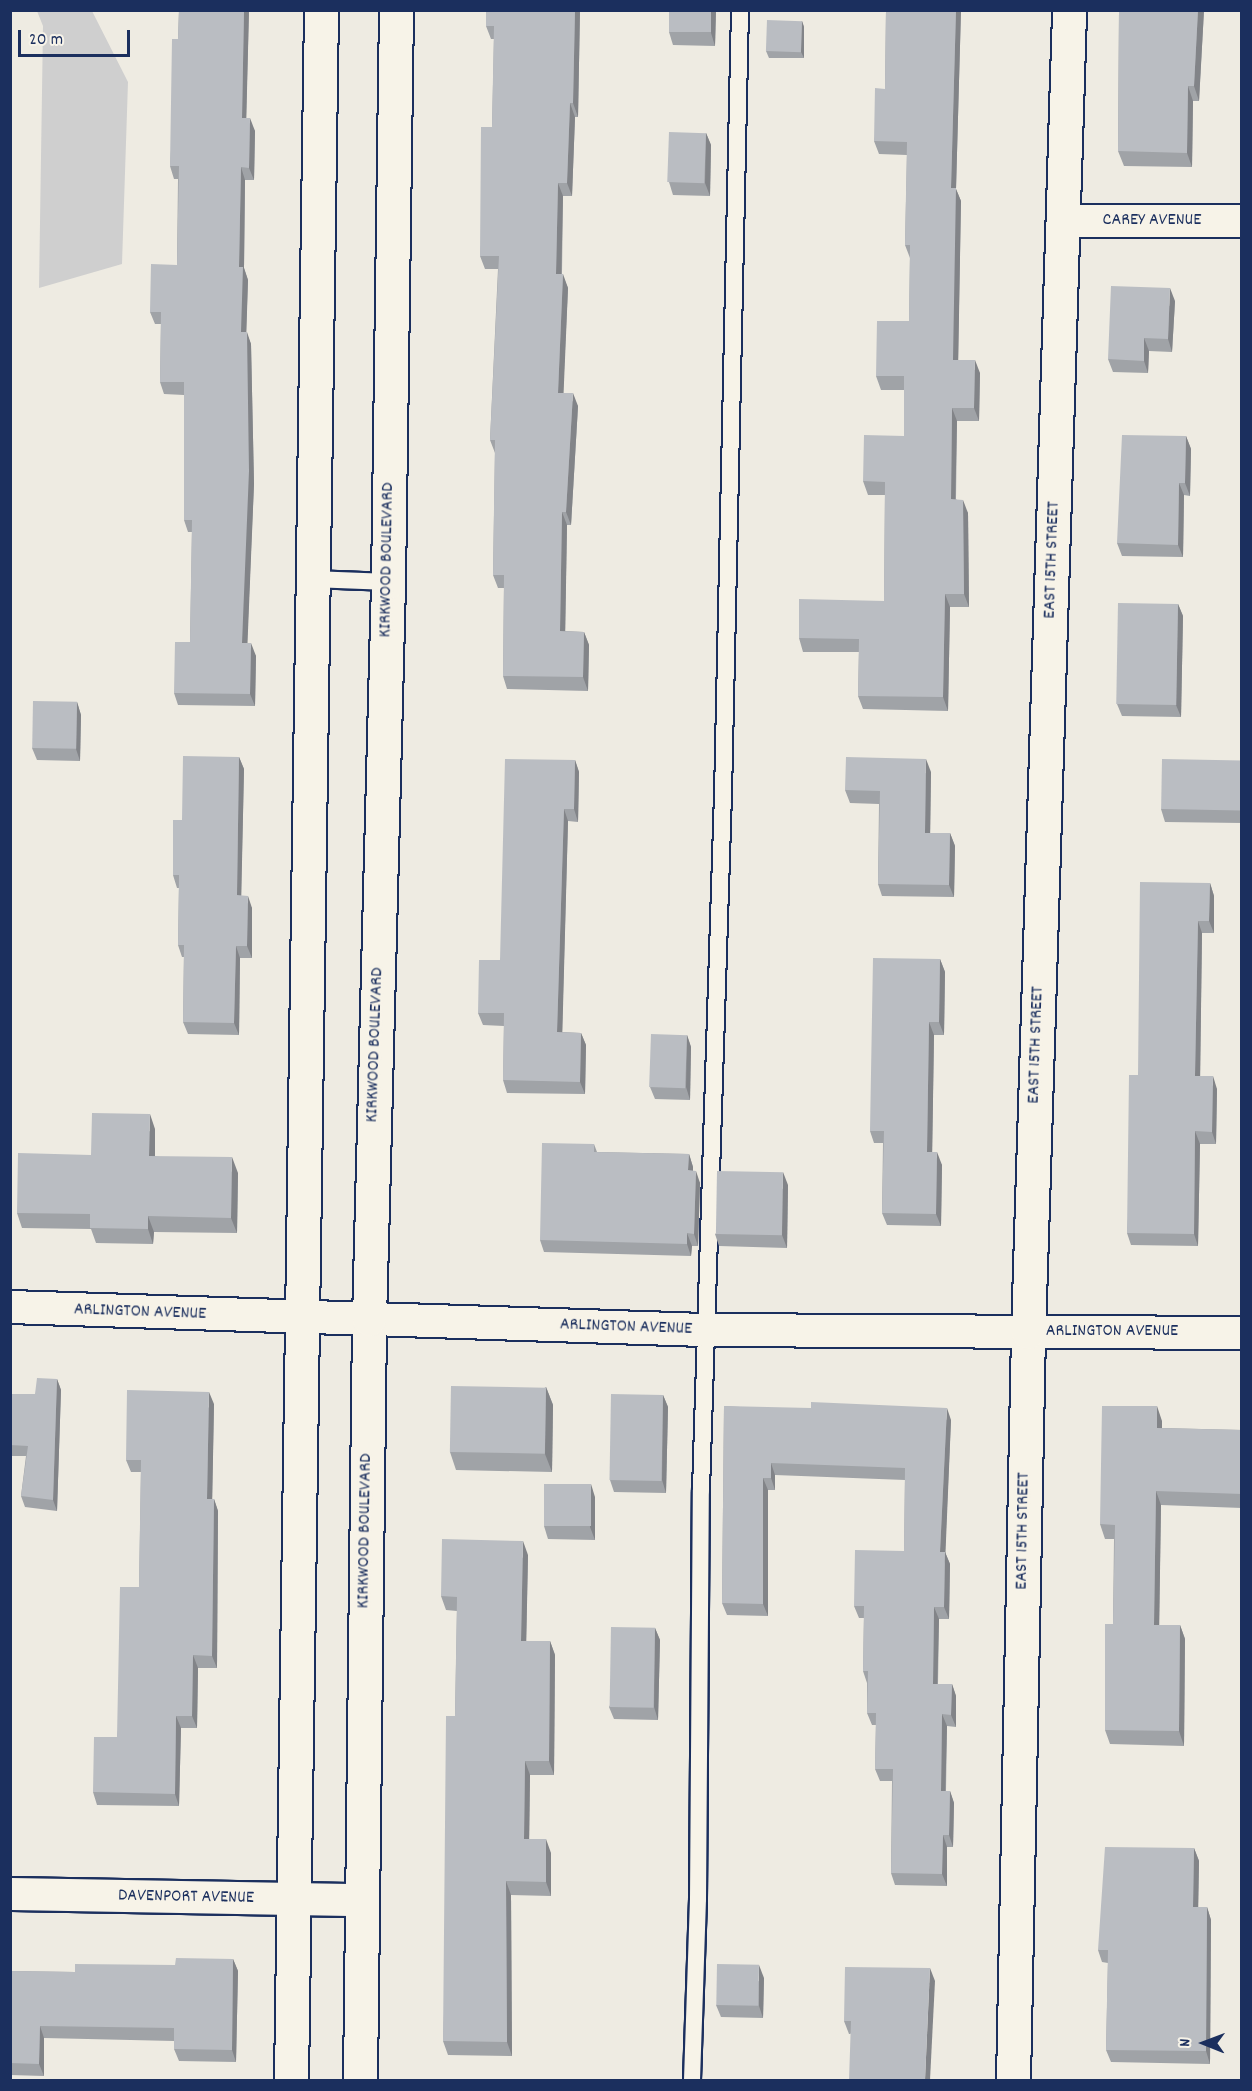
<!DOCTYPE html>
<style>
body{margin:0}
#map{position:relative;width:1252px;height:2091px;overflow:hidden;background:#eeebe2;font-family:Dekko,sans-serif}
div>[style]{position:absolute}
.green>*{inset:0;background:#cfcfcf}
.roads{filter:drop-shadow(2px 0 #1b2f5e) drop-shadow(-2px 0 #1b2f5e) drop-shadow(0 2px #1b2f5e) drop-shadow(0 -2px #1b2f5e)}
.service>*{height:16px;margin:-8px;padding:0 8px;transform-origin:8px;border-radius:8px;background:#f7f3e8}
.minor>*{height:32px;margin:-16px;padding:0 16px;transform-origin:16px;border-radius:16px;background:#f7f3e8}
.tertiary>*{height:33px;margin:-16.5px;padding:0 16.5px;transform-origin:16.5px;border-radius:16.5px;background:#f7f3e8}
.wall>*{inset:0;background:#a0a3a7}
.shaded-wall>*{inset:0;background:#828488}
.building>*{inset:0;background:#babdc2;transform-origin:0 0}
span{translate:-50% -50%;white-space:nowrap;text-align:center;line-height:1.15;-webkit-text-stroke:4.5px #f7f3e8;paint-order:stroke}
.street-label{font-size:18px;color:#1b2f5e}
.frame{position:absolute;inset:0;border:12px solid #1b2f5e;pointer-events:none}
.north{position:absolute;left:1174px;top:2013px;width:60px;height:60px;-webkit-text-stroke:4px #f7f3e8;paint-order:stroke;rotate:271deg;font-size:16px;font-weight:700;line-height:24px;text-align:center;color:#1b2f5e}
.north::after{content:'';display:block;margin:auto;width:21px;height:27px;background:#1b2f5e;clip-path:polygon(50% 0,100% 100%,50% 72%,0 100%)}
.scale{position:absolute;left:18px;top:30px;width:112px;height:27px;box-sizing:border-box;border:3px solid #1b2f5e;border-top:0;padding-left:8px;font-size:18px;line-height:21px;white-space:nowrap;color:#1b2f5e;-webkit-text-stroke:4px #f7f3e8;paint-order:stroke}
</style>
<div id="map">
<div class="green">
<i style="clip-path:polygon(37px 11px,92px 11px,128px 82px,122px 264px,39px 288px,43px 26px)"></i>
</div>
<div class="roads">
<div class="service">
<i style="left:313px;top:579px;width:75px;rotate:2.3deg"></i>
<i style="left:692px;top:2080px;width:181px;rotate:-88.1deg"></i>
<i style="left:698px;top:1899px;width:409px;rotate:-89.6deg"></i>
<i style="left:701px;top:1490px;width:695px;rotate:-88.19deg"></i>
<i style="left:723px;top:795px;width:785px;rotate:-88.76deg"></i>
</div>
<div class="minor">
<i style="left:1063px;top:221px;width:179px"></i>
<i style="left:10px;top:1307px;width:695px;rotate:1.9deg"></i>
<i style="left:705px;top:1330px;width:537px;rotate:0.32deg"></i>
<i style="left:10px;top:1894px;width:352px;rotate:1deg"></i>
</div>
<div class="tertiary">
<i style="left:291px;top:2080px;width:2070px;rotate:-89.17deg"></i>
<i style="left:360px;top:2080px;width:761px;rotate:-89.32deg"></i>
<i style="left:369px;top:1319px;width:737px;rotate:-88.52deg"></i>
<i style="left:388px;top:582px;width:572px;rotate:-89.2deg"></i>
<i style="left:1013px;top:2080px;width:748px;rotate:-88.85deg"></i>
<i style="left:1028px;top:1332px;width:1323px;rotate:-88.22deg"></i>
</div>
</div>
<div class="wall">
<i style="clip-path:polygon(179px 10px,249px 10px,246px 118px,255px 131px,254px 180px,245px 180px,244px 268px,248px 280px,246px 332px,251px 344px,254px 484px,247px 643px,256px 656px,255px 706px,178px 705px,174px 693px,190px 642px,192px 532px,188px 532px,184px 520px,184px 395px,164px 394px,160px 382px,161px 324px,155px 324px,150px 312px,177px 265px,178px 179px,174px 179px,170px 166px,178px 39px)"></i>
<i style="clip-path:polygon(486px 10px,580px 10px,578px 117px,575px 117px,572px 196px,563px 196px,562px 274px,568px 288px,563px 393px,578px 406px,571px 525px,567px 525px,565px 631px,584px 632px,589px 645px,588px 691px,507px 689px,503px 676px,504px 588px,498px 588px,493px 575px,495px 453px,490px 440px,498px 269px,485px 269px,480px 256px,492px 127px,494px 39px,491px 39px,486px 26px)"></i>
<i style="clip-path:polygon(716px 10px,715px 46px,673px 45px,669px 32px)"></i>
<i style="clip-path:polygon(886px 10px,961px 10px,956px 189px,961px 201px,958px 360px,980px 373px,979px 421px,957px 421px,956px 499px,968px 513px,969px 607px,950px 607px,948px 711px,863px 709px,858px 696px,859px 652px,803px 652px,799px 638px,884px 601px,885px 495px,868px 495px,863px 481px,904px 436px,904px 390px,881px 390px,876px 376px,909px 321px,910px 258px,905px 245px,907px 155px,879px 154px,874px 141px,885px 89px)"></i>
<i style="clip-path:polygon(1119px 10px,1204px 10px,1199px 101px,1193px 101px,1192px 167px,1124px 166px,1118px 151px)"></i>
<i style="clip-path:polygon(802px 21px,804px 27px,804px 58px,769px 58px,766px 51px)"></i>
<i style="clip-path:polygon(706px 133px,711px 145px,710px 196px,673px 195px,669px 182px)"></i>
<i style="clip-path:polygon(1175px 301px,1172px 352px,1149px 351px,1148px 373px,1113px 372px,1108px 359px)"></i>
<i style="clip-path:polygon(1186px 436px,1191px 449px,1190px 496px,1184px 495px,1183px 557px,1122px 556px,1117px 543px)"></i>
<i style="clip-path:polygon(1178px 604px,1183px 616px,1181px 717px,1122px 716px,1117px 704px)"></i>
<i style="clip-path:polygon(77px 702px,81px 715px,80px 761px,37px 760px,32px 748px)"></i>
<i style="clip-path:polygon(239px 757px,244px 769px,241px 896px,252px 908px,252px 958px,240px 958px,239px 1035px,188px 1034px,183px 1022px,184px 957px,182px 957px,178px 945px,179px 888px,177px 888px,173px 875px,182px 820px)"></i>
<i style="clip-path:polygon(575px 760px,579px 772px,578px 822px,568px 821px,562px 1032px,581px 1033px,586px 1045px,585px 1094px,507px 1093px,503px 1080px,504px 1026px,483px 1025px,478px 1013px,500px 960px)"></i>
<i style="clip-path:polygon(1242px 760px,1242px 823px,1165px 822px,1161px 809px)"></i>
<i style="clip-path:polygon(931px 772px,930px 833px,950px 833px,955px 846px,954px 897px,882px 896px,878px 884px,879px 804px,850px 803px,845px 790px)"></i>
<i style="clip-path:polygon(1210px 883px,1214px 896px,1214px 933px,1202px 933px,1200px 1076px,1217px 1089px,1216px 1144px,1200px 1144px,1198px 1246px,1131px 1245px,1127px 1233px,1138px 1075px)"></i>
<i style="clip-path:polygon(940px 959px,945px 972px,944px 1035px,934px 1035px,932px 1152px,942px 1165px,941px 1226px,887px 1225px,882px 1213px,883px 1143px,874px 1143px,870px 1131px)"></i>
<i style="clip-path:polygon(687px 1035px,691px 1047px,690px 1100px,655px 1099px,650px 1087px)"></i>
<i style="clip-path:polygon(155px 1129px,155px 1156px,238px 1173px,237px 1233px,154px 1232px,153px 1244px,96px 1243px,91px 1229px,22px 1228px,17px 1213px,91px 1155px)"></i>
<i style="clip-path:polygon(594px 1144px,597px 1152px,689px 1154px,693px 1167px,693px 1171px,700px 1183px,698px 1246px,692px 1246px,691px 1256px,544px 1252px,540px 1240px)"></i>
<i style="clip-path:polygon(788px 1185px,787px 1248px,719px 1246px,715px 1234px)"></i>
<i style="clip-path:polygon(57px 1379px,61px 1390px,57px 1511px,25px 1507px,21px 1496px,26px 1456px,10px 1456px,10px 1394px,35px 1394px)"></i>
<i style="clip-path:polygon(546px 1387px,553px 1405px,552px 1472px,456px 1470px,450px 1452px)"></i>
<i style="clip-path:polygon(663px 1395px,668px 1407px,666px 1493px,614px 1492px,610px 1480px)"></i>
<i style="clip-path:polygon(214px 1404px,212px 1499px,214px 1499px,218px 1511px,217px 1668px,198px 1668px,197px 1728px,181px 1728px,179px 1806px,97px 1805px,93px 1792px,117px 1737px,139px 1587px,141px 1472px,131px 1472px,126px 1460px)"></i>
<i style="clip-path:polygon(724px 1406px,951px 1420px,945px 1552px,950px 1564px,949px 1619px,939px 1619px,938px 1684px,952px 1684px,956px 1696px,956px 1727px,947px 1726px,946px 1791px,950px 1791px,954px 1803px,953px 1847px,947px 1847px,947px 1886px,895px 1885px,891px 1873px,892px 1781px,880px 1781px,875px 1769px,876px 1725px,872px 1725px,867px 1713px,867px 1683px,863px 1671px,864px 1618px,859px 1618px,854px 1606px,904px 1551px,905px 1480px,775px 1475px,775px 1490px,768px 1490px,768px 1616px,727px 1615px,722px 1603px)"></i>
<i style="clip-path:polygon(1162px 1421px,1162px 1428px,1242px 1430px,1242px 1508px,1161px 1505px,1159px 1625px,1180px 1625px,1185px 1639px,1184px 1746px,1110px 1744px,1105px 1730px,1113px 1624px,1114px 1539px,1105px 1539px,1100px 1524px)"></i>
<i style="clip-path:polygon(595px 1497px,595px 1540px,548px 1539px,544px 1526px)"></i>
<i style="clip-path:polygon(528px 1555px,526px 1641px,550px 1641px,555px 1655px,554px 1775px,530px 1775px,529px 1839px,551px 1853px,551px 1896px,511px 1895px,512px 2056px,448px 2055px,443px 2041px,455px 1716px,457px 1611px,446px 1610px,441px 1596px)"></i>
<i style="clip-path:polygon(655px 1628px,660px 1640px,658px 1720px,614px 1719px,609px 1707px)"></i>
<i style="clip-path:polygon(1194px 1848px,1199px 1861px,1198px 1907px,1207px 1907px,1211px 1920px,1210px 2064px,1111px 2062px,1106px 2050px,1108px 1963px,1102px 1962px,1098px 1950px)"></i>
<i style="clip-path:polygon(233px 1959px,238px 1971px,236px 2062px,179px 2061px,174px 2049px,174px 2041px,44px 2038px,44px 2076px,10px 2075px,10px 1971px,75px 1972px,175px 1965px)"></i>
<i style="clip-path:polygon(764px 1978px,763px 2018px,721px 2017px,716px 2005px)"></i>
<i style="clip-path:polygon(935px 1981px,850px 2034px,849px 2034px,844px 2021px)"></i>
</div>
<div class="shaded-wall">
<i style="clip-path:polygon(244px 10px,249px 10px,246px 131px,242px 118px)"></i>
<i style="clip-path:polygon(575px 10px,580px 10px,578px 117px,573px 103px)"></i>
<i style="clip-path:polygon(711px 10px,716px 10px,715px 46px,711px 33px)"></i>
<i style="clip-path:polygon(956px 10px,961px 10px,956px 189px,961px 201px,958px 373px,953px 360px,951px 188px)"></i>
<i style="clip-path:polygon(1198px 10px,1204px 10px,1199px 101px,1194px 86px)"></i>
<i style="clip-path:polygon(802px 21px,804px 27px,804px 58px,801px 52px)"></i>
<i style="clip-path:polygon(1188px 86px,1193px 101px,1192px 167px,1187px 153px)"></i>
<i style="clip-path:polygon(570px 103px,575px 117px,572px 196px,567px 183px)"></i>
<i style="clip-path:polygon(250px 118px,255px 131px,254px 180px,249px 168px)"></i>
<i style="clip-path:polygon(706px 133px,711px 145px,710px 196px,705px 183px)"></i>
<i style="clip-path:polygon(241px 167px,245px 180px,244px 268px,248px 280px,246px 344px,241px 332px,239px 267px)"></i>
<i style="clip-path:polygon(558px 183px,563px 196px,561px 288px,556px 274px)"></i>
<i style="clip-path:polygon(563px 274px,568px 288px,563px 406px,558px 393px)"></i>
<i style="clip-path:polygon(1170px 288px,1175px 301px,1172px 352px,1168px 339px)"></i>
<i style="clip-path:polygon(247px 332px,251px 344px,254px 484px,247px 655px,242px 643px)"></i>
<i style="clip-path:polygon(1144px 338px,1149px 351px,1148px 373px,1144px 361px)"></i>
<i style="clip-path:polygon(975px 360px,980px 373px,979px 421px,974px 408px)"></i>
<i style="clip-path:polygon(573px 393px,578px 406px,571px 525px,566px 512px)"></i>
<i style="clip-path:polygon(952px 408px,957px 421px,955px 513px,951px 499px)"></i>
<i style="clip-path:polygon(1186px 436px,1191px 449px,1190px 496px,1185px 483px)"></i>
<i style="clip-path:polygon(1179px 483px,1184px 495px,1183px 557px,1178px 545px)"></i>
<i style="clip-path:polygon(963px 500px,968px 513px,969px 607px,964px 594px)"></i>
<i style="clip-path:polygon(562px 512px,567px 525px,565px 645px,560px 631px)"></i>
<i style="clip-path:polygon(945px 594px,950px 607px,948px 711px,943px 697px)"></i>
<i style="clip-path:polygon(1178px 604px,1183px 616px,1181px 717px,1176px 705px)"></i>
<i style="clip-path:polygon(584px 632px,589px 645px,588px 691px,583px 677px)"></i>
<i style="clip-path:polygon(251px 643px,256px 656px,255px 706px,250px 694px)"></i>
<i style="clip-path:polygon(77px 702px,81px 715px,80px 761px,76px 749px)"></i>
<i style="clip-path:polygon(239px 757px,244px 769px,241px 908px,237px 895px)"></i>
<i style="clip-path:polygon(926px 759px,931px 772px,930px 845px,925px 833px)"></i>
<i style="clip-path:polygon(575px 760px,579px 772px,578px 822px,574px 809px)"></i>
<i style="clip-path:polygon(564px 809px,568px 821px,562px 1045px,557px 1032px)"></i>
<i style="clip-path:polygon(950px 833px,955px 846px,954px 897px,949px 885px)"></i>
<i style="clip-path:polygon(1210px 883px,1214px 896px,1214px 933px,1209px 921px)"></i>
<i style="clip-path:polygon(248px 896px,252px 908px,252px 958px,247px 946px)"></i>
<i style="clip-path:polygon(1198px 921px,1202px 933px,1200px 1088px,1195px 1076px)"></i>
<i style="clip-path:polygon(236px 946px,240px 958px,239px 1035px,234px 1023px)"></i>
<i style="clip-path:polygon(940px 959px,945px 972px,944px 1035px,939px 1022px)"></i>
<i style="clip-path:polygon(929px 1022px,934px 1035px,932px 1165px,927px 1152px)"></i>
<i style="clip-path:polygon(581px 1033px,586px 1045px,585px 1094px,580px 1082px)"></i>
<i style="clip-path:polygon(687px 1035px,691px 1047px,690px 1100px,686px 1087px)"></i>
<i style="clip-path:polygon(1213px 1076px,1217px 1089px,1216px 1144px,1212px 1132px)"></i>
<i style="clip-path:polygon(150px 1114px,155px 1129px,155px 1171px,149px 1156px)"></i>
<i style="clip-path:polygon(1195px 1131px,1200px 1144px,1198px 1246px,1194px 1234px)"></i>
<i style="clip-path:polygon(937px 1152px,942px 1165px,941px 1226px,936px 1214px)"></i>
<i style="clip-path:polygon(689px 1154px,693px 1167px,693px 1183px,688px 1170px)"></i>
<i style="clip-path:polygon(232px 1157px,238px 1173px,237px 1233px,231px 1218px)"></i>
<i style="clip-path:polygon(696px 1171px,700px 1183px,698px 1246px,694px 1234px)"></i>
<i style="clip-path:polygon(783px 1172px,788px 1185px,787px 1248px,782px 1235px)"></i>
<i style="clip-path:polygon(148px 1216px,154px 1232px,153px 1244px,148px 1229px)"></i>
<i style="clip-path:polygon(687px 1233px,692px 1246px,691px 1256px,687px 1244px)"></i>
<i style="clip-path:polygon(57px 1379px,61px 1390px,57px 1511px,53px 1500px)"></i>
<i style="clip-path:polygon(546px 1387px,553px 1405px,552px 1472px,545px 1454px)"></i>
<i style="clip-path:polygon(209px 1392px,214px 1404px,212px 1511px,207px 1499px)"></i>
<i style="clip-path:polygon(663px 1395px,668px 1407px,666px 1493px,662px 1480px)"></i>
<i style="clip-path:polygon(1157px 1406px,1162px 1421px,1162px 1442px,1157px 1428px)"></i>
<i style="clip-path:polygon(947px 1408px,951px 1420px,945px 1564px,940px 1552px)"></i>
<i style="clip-path:polygon(771px 1463px,775px 1475px,775px 1490px,771px 1478px)"></i>
<i style="clip-path:polygon(763px 1478px,768px 1490px,768px 1616px,763px 1604px)"></i>
<i style="clip-path:polygon(591px 1484px,595px 1497px,595px 1540px,590px 1527px)"></i>
<i style="clip-path:polygon(1156px 1491px,1161px 1505px,1159px 1639px,1154px 1625px)"></i>
<i style="clip-path:polygon(214px 1499px,218px 1511px,217px 1668px,212px 1656px)"></i>
<i style="clip-path:polygon(523px 1541px,528px 1555px,526px 1655px,521px 1641px)"></i>
<i style="clip-path:polygon(945px 1552px,950px 1564px,949px 1619px,944px 1607px)"></i>
<i style="clip-path:polygon(934px 1607px,939px 1619px,937px 1696px,933px 1684px)"></i>
<i style="clip-path:polygon(1180px 1625px,1185px 1639px,1184px 1746px,1179px 1731px)"></i>
<i style="clip-path:polygon(655px 1628px,660px 1640px,658px 1720px,654px 1707px)"></i>
<i style="clip-path:polygon(550px 1641px,555px 1655px,554px 1775px,549px 1761px)"></i>
<i style="clip-path:polygon(193px 1655px,198px 1668px,197px 1728px,192px 1716px)"></i>
<i style="clip-path:polygon(952px 1684px,956px 1696px,956px 1727px,951px 1715px)"></i>
<i style="clip-path:polygon(942px 1714px,947px 1726px,945px 1803px,941px 1791px)"></i>
<i style="clip-path:polygon(176px 1716px,181px 1728px,179px 1806px,175px 1794px)"></i>
<i style="clip-path:polygon(525px 1761px,530px 1775px,529px 1853px,524px 1839px)"></i>
<i style="clip-path:polygon(950px 1791px,954px 1803px,953px 1847px,949px 1835px)"></i>
<i style="clip-path:polygon(943px 1835px,947px 1847px,947px 1886px,942px 1874px)"></i>
<i style="clip-path:polygon(546px 1839px,551px 1853px,551px 1896px,546px 1882px)"></i>
<i style="clip-path:polygon(1194px 1848px,1199px 1861px,1198px 1919px,1193px 1907px)"></i>
<i style="clip-path:polygon(506px 1881px,511px 1895px,512px 2056px,507px 2042px)"></i>
<i style="clip-path:polygon(1207px 1907px,1211px 1920px,1210px 2064px,1206px 2051px)"></i>
<i style="clip-path:polygon(233px 1959px,238px 1971px,236px 2062px,232px 2050px)"></i>
<i style="clip-path:polygon(759px 1965px,764px 1978px,763px 2018px,759px 2006px)"></i>
<i style="clip-path:polygon(930px 1968px,935px 1981px,930px 2080px,925px 2080px)"></i>
<i style="clip-path:polygon(40px 2026px,44px 2038px,44px 2076px,39px 2064px)"></i>
</div>
<div class="building">
<i style="clip-path:polygon(179px 10px,244px 10px,242px 118px,250px 118px,249px 168px,241px 167px,239px 267px,243px 267px,241px 332px,247px 332px,249px 471px,242px 643px,251px 643px,250px 694px,174px 693px,175px 642px,190px 642px,192px 520px,184px 520px,184px 382px,160px 382px,161px 312px,150px 312px,151px 264px,177px 265px,179px 166px,170px 166px,172px 39px,178px 39px)"></i>
<i style="clip-path:polygon(486px 10px,575px 10px,573px 103px,570px 103px,567px 183px,558px 183px,556px 274px,563px 274px,558px 393px,573px 393px,566px 512px,562px 512px,560px 631px,584px 632px,583px 677px,503px 676px,504px 575px,493px 575px,495px 440px,490px 440px,499px 256px,480px 256px,481px 127px,492px 127px,494px 26px,486px 26px)"></i>
<i style="left:669px;top:10px;width:42px;height:22px"></i>
<i style="clip-path:polygon(886px 10px,956px 10px,951px 188px,956px 188px,953px 360px,975px 360px,974px 408px,952px 408px,951px 499px,963px 500px,964px 594px,945px 594px,943px 697px,858px 696px,859px 639px,799px 638px,799px 599px,884px 601px,885px 482px,863px 481px,864px 435px,904px 436px,904px 376px,876px 376px,877px 321px,909px 321px,910px 245px,905px 245px,907px 142px,874px 141px,875px 88px,885px 89px)"></i>
<i style="clip-path:polygon(1119px 10px,1198px 10px,1194px 86px,1188px 86px,1187px 153px,1118px 151px)"></i>
<i style="left:767px;top:20px;width:35px;height:31px;rotate:2deg"></i>
<i style="left:669px;top:132px;width:37px;height:50px;rotate:2deg"></i>
<i style="clip-path:polygon(1111px 286px,1170px 288px,1168px 339px,1144px 338px,1144px 361px,1108px 359px)"></i>
<i style="clip-path:polygon(1122px 435px,1186px 436px,1185px 483px,1179px 483px,1178px 545px,1117px 543px)"></i>
<i style="left:1118px;top:603px;width:60px;height:101px;rotate:1deg"></i>
<i style="left:33px;top:701px;width:44px;height:47px;rotate:1deg"></i>
<i style="clip-path:polygon(183px 756px,239px 757px,237px 895px,248px 896px,247px 946px,236px 946px,234px 1023px,183px 1022px,184px 945px,178px 945px,179px 875px,173px 875px,173px 820px,182px 820px)"></i>
<i style="clip-path:polygon(846px 757px,926px 759px,925px 833px,950px 833px,949px 885px,878px 884px,880px 791px,845px 790px)"></i>
<i style="clip-path:polygon(505px 759px,575px 760px,574px 809px,564px 809px,557px 1032px,581px 1033px,580px 1082px,503px 1080px,504px 1013px,478px 1013px,479px 960px,500px 960px)"></i>
<i style="left:1162px;top:759px;width:80px;height:50px;rotate:1deg"></i>
<i style="clip-path:polygon(1140px 882px,1210px 883px,1209px 921px,1198px 921px,1195px 1076px,1213px 1076px,1212px 1132px,1195px 1131px,1194px 1234px,1127px 1233px,1129px 1075px,1138px 1075px)"></i>
<i style="clip-path:polygon(873px 958px,940px 959px,939px 1022px,929px 1022px,927px 1152px,937px 1152px,936px 1214px,882px 1213px,884px 1131px,870px 1131px)"></i>
<i style="left:651px;top:1034px;width:36px;height:53px;rotate:2deg"></i>
<i style="clip-path:polygon(92px 1113px,150px 1114px,149px 1156px,232px 1157px,231px 1218px,148px 1216px,148px 1229px,90px 1228px,90px 1214px,17px 1213px,18px 1153px,91px 1155px)"></i>
<i style="clip-path:polygon(542px 1143px,594px 1144px,594px 1152px,689px 1154px,688px 1170px,696px 1171px,694px 1234px,687px 1233px,687px 1244px,540px 1240px)"></i>
<i style="left:717px;top:1171px;width:66px;height:63px;rotate:1deg"></i>
<i style="clip-path:polygon(37px 1378px,57px 1379px,53px 1500px,21px 1496px,28px 1446px,10px 1445px,10px 1394px,35px 1394px)"></i>
<i style="left:451px;top:1386px;width:95px;height:66px;rotate:1deg"></i>
<i style="clip-path:polygon(127px 1390px,209px 1392px,207px 1499px,214px 1499px,212px 1656px,193px 1655px,192px 1716px,176px 1716px,175px 1794px,93px 1792px,94px 1737px,117px 1737px,120px 1587px,139px 1587px,141px 1460px,126px 1460px)"></i>
<i style="left:611px;top:1394px;width:52px;height:86px;rotate:1deg"></i>
<i style="clip-path:polygon(811px 1402px,947px 1408px,940px 1552px,945px 1552px,944px 1607px,934px 1607px,933px 1684px,952px 1684px,951px 1715px,942px 1714px,941px 1791px,950px 1791px,949px 1835px,943px 1835px,942px 1874px,891px 1873px,893px 1769px,875px 1769px,876px 1713px,867px 1713px,868px 1671px,863px 1671px,864px 1606px,854px 1606px,855px 1550px,904px 1551px,905px 1468px,771px 1463px,771px 1478px,763px 1478px,763px 1604px,722px 1603px,724px 1406px,811px 1408px)"></i>
<i style="clip-path:polygon(1102px 1406px,1157px 1406px,1157px 1428px,1242px 1430px,1242px 1494px,1156px 1491px,1154px 1625px,1180px 1625px,1179px 1731px,1105px 1730px,1105px 1624px,1113px 1624px,1115px 1525px,1100px 1524px)"></i>
<i style="left:544px;top:1484px;width:47px;height:42px"></i>
<i style="clip-path:polygon(442px 1539px,523px 1541px,521px 1641px,550px 1641px,549px 1761px,525px 1761px,524px 1839px,546px 1839px,546px 1882px,506px 1881px,507px 2042px,443px 2041px,446px 1716px,455px 1716px,457px 1597px,441px 1596px)"></i>
<i style="left:611px;top:1627px;width:44px;height:80px;rotate:1deg"></i>
<i style="clip-path:polygon(1105px 1847px,1194px 1848px,1193px 1907px,1207px 1907px,1206px 2051px,1106px 2050px,1108px 1950px,1098px 1950px)"></i>
<i style="clip-path:polygon(176px 1958px,233px 1959px,232px 2050px,174px 2049px,174px 2028px,40px 2026px,39px 2064px,10px 2063px,10px 1971px,75px 1972px,75px 1964px,175px 1965px)"></i>
<i style="left:717px;top:1964px;width:42px;height:41px;rotate:1deg"></i>
<i style="clip-path:polygon(845px 1967px,930px 1968px,925px 2080px,849px 2080px,851px 2021px,844px 2021px)"></i>
</div>
<div class="street-label">
<span style="left:1152px;top:221px">CAREY AVENUE</span>
<span style="left:388px;top:560px;rotate:-89deg">KIRKWOOD BOULEVARD</span>
<span style="left:1053px;top:560px;rotate:-88deg">EAST 15TH STREET</span>
<span style="left:376px;top:1045px;rotate:-88deg">KIRKWOOD BOULEVARD</span>
<span style="left:1037px;top:1045px;rotate:-88deg">EAST 15TH STREET</span>
<span style="left:140px;top:1313px;rotate:2deg">ARLINGTON AVENUE</span>
<span style="left:626px;top:1328px;rotate:2deg">ARLINGTON AVENUE</span>
<span style="left:1112px;top:1332px">ARLINGTON AVENUE</span>
<span style="left:366px;top:1531px;rotate:-89deg">KIRKWOOD BOULEVARD</span>
<span style="left:1024px;top:1531px;rotate:-89deg">EAST 15TH STREET</span>
<span style="left:186px;top:1898px;rotate:1deg">DAVENPORT AVENUE</span>
</div>
<div class="frame"></div>
<div class="north">N</div>
<div class="scale">20 m</div>
</div>
